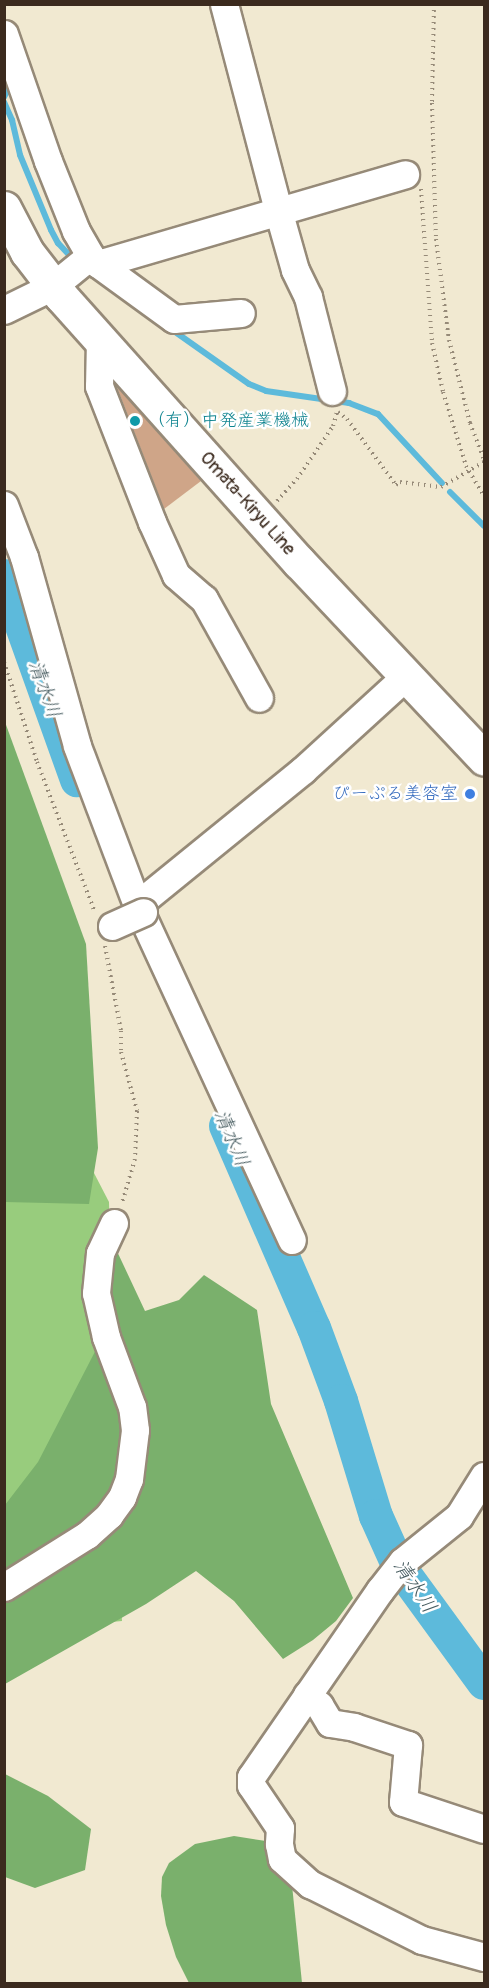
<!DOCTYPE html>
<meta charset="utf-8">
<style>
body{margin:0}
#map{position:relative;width:489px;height:1988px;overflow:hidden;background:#f1e9d1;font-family:Pangolin,"Klee One",sans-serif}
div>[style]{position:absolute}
.green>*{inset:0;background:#98cc7d}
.forest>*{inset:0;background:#7ab06c}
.stream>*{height:6px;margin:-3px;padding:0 3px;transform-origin:3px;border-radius:3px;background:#5dbadb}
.river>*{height:34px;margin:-17px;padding:0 17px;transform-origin:17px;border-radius:17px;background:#5dbadb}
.building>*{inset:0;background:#cfa588}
.path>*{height:4px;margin-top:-2px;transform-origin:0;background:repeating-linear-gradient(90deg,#968a78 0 1.5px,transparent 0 6px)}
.roads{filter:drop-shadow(2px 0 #968a78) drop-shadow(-2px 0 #968a78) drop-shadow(0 2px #968a78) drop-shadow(0 -2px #968a78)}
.minor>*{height:27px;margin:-13.5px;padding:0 13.5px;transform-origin:13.5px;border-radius:13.5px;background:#fff}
.major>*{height:33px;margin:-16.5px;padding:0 16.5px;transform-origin:16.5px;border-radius:16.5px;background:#fff}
.bridges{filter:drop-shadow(2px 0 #968a78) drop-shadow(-2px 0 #968a78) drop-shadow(0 2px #968a78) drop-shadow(0 -2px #968a78)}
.minor-bridge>*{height:27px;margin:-13.5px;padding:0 13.5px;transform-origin:13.5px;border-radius:13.5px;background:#fff}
.dots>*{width:16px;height:16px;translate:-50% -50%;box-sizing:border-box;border:3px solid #fff;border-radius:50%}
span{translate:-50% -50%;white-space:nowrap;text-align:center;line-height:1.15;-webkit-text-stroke:5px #fff;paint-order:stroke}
.culture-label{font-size:18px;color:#0d838f}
.left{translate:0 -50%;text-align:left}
.street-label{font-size:18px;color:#3b2a1e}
.shop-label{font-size:18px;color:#366cbe}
.right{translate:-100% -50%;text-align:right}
.water-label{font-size:20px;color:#475c60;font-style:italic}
.frame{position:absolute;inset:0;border:6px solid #3b2a1e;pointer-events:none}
</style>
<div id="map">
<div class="green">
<i style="clip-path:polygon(4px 999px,109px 1202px,122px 1621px,5px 1632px)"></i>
</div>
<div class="forest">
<i style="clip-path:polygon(5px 722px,86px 944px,98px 1148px,89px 1204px,5px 1202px)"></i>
<i style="clip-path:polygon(115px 1247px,145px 1311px,179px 1300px,204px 1275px,257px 1310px,271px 1404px,353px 1598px,336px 1621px,313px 1640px,283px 1659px,234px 1601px,196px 1571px,146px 1604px,5px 1684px,5px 1505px,38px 1462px,102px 1338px,108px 1281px)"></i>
<i style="clip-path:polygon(5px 1774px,48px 1796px,91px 1829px,85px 1870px,35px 1888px,5px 1877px)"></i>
<i style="clip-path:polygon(234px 1836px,266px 1841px,292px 1885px,302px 1983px,189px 1983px,176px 1957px,166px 1925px,161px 1896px,162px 1877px,169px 1863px,195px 1844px)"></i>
</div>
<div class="stream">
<i style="left:4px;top:97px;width:15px;rotate:-62deg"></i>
<i style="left:4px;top:102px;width:20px;rotate:66deg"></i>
<i style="left:12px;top:120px;width:36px;rotate:77deg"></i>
<i style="left:20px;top:155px;width:81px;rotate:67.5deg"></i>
<i style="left:51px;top:230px;width:15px;rotate:62deg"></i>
<i style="left:58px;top:243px;width:22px;rotate:47deg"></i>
<i style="left:171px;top:329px;width:95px;rotate:35.2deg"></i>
<i style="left:249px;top:384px;width:18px;rotate:22deg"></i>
<i style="left:266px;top:391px;width:84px;rotate:8.2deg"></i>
<i style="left:349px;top:403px;width:31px;rotate:21deg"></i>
<i style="left:378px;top:414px;width:94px;rotate:47.2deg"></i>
<i style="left:450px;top:492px;width:48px;rotate:45deg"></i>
</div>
<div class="river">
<i style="left:4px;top:576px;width:217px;rotate:70.3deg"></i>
<i style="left:226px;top:1126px;width:220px;rotate:66.5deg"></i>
<i style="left:314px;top:1328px;width:78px;rotate:69.7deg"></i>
<i style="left:341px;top:1401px;width:120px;rotate:73.1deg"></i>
<i style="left:376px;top:1516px;width:54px;rotate:65.8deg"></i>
<i style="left:398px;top:1565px;width:146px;rotate:53.9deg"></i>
</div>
<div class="building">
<i style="clip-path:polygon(116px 385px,201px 481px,164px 509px)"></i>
</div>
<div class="path">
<i style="left:434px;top:4px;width:99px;rotate:91.2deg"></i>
<i style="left:432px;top:103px;width:136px;rotate:88.3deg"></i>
<i style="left:436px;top:239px;width:102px;rotate:82.7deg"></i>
<i style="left:449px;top:340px;width:86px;rotate:75.8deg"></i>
<i style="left:470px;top:423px;width:39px;rotate:69deg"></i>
<i style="left:421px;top:189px;width:154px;rotate:85.9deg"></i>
<i style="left:432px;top:343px;width:50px;rotate:77.3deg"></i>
<i style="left:443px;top:392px;width:77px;rotate:72.7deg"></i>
<i style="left:466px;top:466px;width:35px;rotate:59deg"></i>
<i style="left:338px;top:412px;width:11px;rotate:38deg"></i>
<i style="left:347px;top:419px;width:82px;rotate:53.4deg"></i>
<i style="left:396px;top:485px;width:5px;rotate:-37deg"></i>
<i style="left:400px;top:482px;width:41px;rotate:7deg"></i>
<i style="left:441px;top:487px;width:50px;rotate:-30.2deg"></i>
<i style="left:277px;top:501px;width:30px;rotate:-48deg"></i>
<i style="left:297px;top:479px;width:64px;rotate:-55.8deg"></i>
<i style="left:333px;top:426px;width:15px;rotate:-74deg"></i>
<i style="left:4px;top:662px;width:105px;rotate:71.7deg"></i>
<i style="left:37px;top:762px;width:161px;rotate:68.9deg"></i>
<i style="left:105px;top:946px;width:86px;rotate:79.3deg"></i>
<i style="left:121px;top:1031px;width:21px;rotate:90deg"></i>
<i style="left:121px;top:1052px;width:61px;rotate:74.8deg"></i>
<i style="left:137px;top:1111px;width:48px;rotate:92.4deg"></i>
<i style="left:135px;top:1159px;width:46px;rotate:106.5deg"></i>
</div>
<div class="roads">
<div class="minor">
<i style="left:224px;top:4px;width:213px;rotate:75.3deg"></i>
<i style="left:278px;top:210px;width:62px;rotate:74.2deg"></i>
<i style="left:295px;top:270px;width:30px;rotate:64deg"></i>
<i style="left:308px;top:297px;width:97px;rotate:75.7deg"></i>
<i style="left:4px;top:34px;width:134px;rotate:70.9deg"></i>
<i style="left:48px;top:161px;width:75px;rotate:68.2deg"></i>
<i style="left:76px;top:231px;width:34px;rotate:60deg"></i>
<i style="left:93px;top:260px;width:100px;rotate:36.1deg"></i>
<i style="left:174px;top:319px;width:67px;rotate:-5.1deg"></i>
<i style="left:98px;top:264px;width:320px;rotate:-16.3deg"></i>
<i style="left:4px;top:310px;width:55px;rotate:-26.1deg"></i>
<i style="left:53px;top:286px;width:48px;rotate:-39deg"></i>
<i style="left:100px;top:339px;width:47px;rotate:91.2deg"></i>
<i style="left:99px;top:386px;width:146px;rotate:68.7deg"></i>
<i style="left:152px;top:522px;width:58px;rotate:65.6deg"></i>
<i style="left:176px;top:575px;width:37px;rotate:41deg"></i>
<i style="left:204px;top:599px;width:113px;rotate:60.9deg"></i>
<i style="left:4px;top:505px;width:56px;rotate:69deg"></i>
<i style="left:24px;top:557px;width:196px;rotate:74.3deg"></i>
<i style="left:77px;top:746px;width:170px;rotate:69.3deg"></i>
<i style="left:137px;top:905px;width:369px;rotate:65.2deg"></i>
<i style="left:143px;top:912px;width:9px;rotate:-131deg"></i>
<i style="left:137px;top:905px;width:214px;rotate:-39.1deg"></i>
<i style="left:303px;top:770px;width:139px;rotate:-42.4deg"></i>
<i style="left:484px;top:1476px;width:47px;rotate:122deg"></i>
<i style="left:459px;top:1516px;width:73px;rotate:141.1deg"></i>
<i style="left:402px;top:1562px;width:36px;rotate:128deg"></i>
<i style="left:380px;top:1590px;width:227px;rotate:124.6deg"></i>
<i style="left:251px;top:1777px;width:8px;rotate:90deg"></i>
<i style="left:251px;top:1785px;width:52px;rotate:56deg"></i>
<i style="left:280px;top:1828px;width:16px;rotate:94deg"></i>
<i style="left:279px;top:1844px;width:15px;rotate:79deg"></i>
<i style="left:282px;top:1859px;width:38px;rotate:42deg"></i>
<i style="left:310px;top:1884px;width:125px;rotate:26.6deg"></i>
<i style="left:422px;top:1940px;width:64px;rotate:15.3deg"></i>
<i style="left:4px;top:1587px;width:98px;rotate:-32.1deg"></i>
<i style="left:87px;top:1535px;width:30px;rotate:-42deg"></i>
<i style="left:109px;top:1515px;width:22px;rotate:-54deg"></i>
<i style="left:122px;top:1497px;width:19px;rotate:-69deg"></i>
<i style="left:129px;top:1479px;width:49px;rotate:-83deg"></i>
<i style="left:135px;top:1430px;width:23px;rotate:-97deg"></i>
<i style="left:132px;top:1407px;width:75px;rotate:-110.4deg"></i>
<i style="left:106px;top:1337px;width:45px;rotate:-102.8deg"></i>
<i style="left:96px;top:1293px;width:40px;rotate:-84.3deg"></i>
<i style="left:100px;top:1253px;width:33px;rotate:-65deg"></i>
<i style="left:307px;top:1695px;width:16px;rotate:40deg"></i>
<i style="left:319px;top:1705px;width:21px;rotate:59deg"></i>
<i style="left:330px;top:1723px;width:24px;rotate:9deg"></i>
<i style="left:354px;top:1727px;width:57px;rotate:18.4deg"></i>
<i style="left:408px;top:1745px;width:57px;rotate:95deg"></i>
<i style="left:403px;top:1802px;width:85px;rotate:18.4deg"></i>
</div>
<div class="major">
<i style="left:4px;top:208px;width:50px;rotate:62.4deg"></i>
<i style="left:27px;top:252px;width:56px;rotate:52.3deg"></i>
<i style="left:61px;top:296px;width:357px;rotate:48.2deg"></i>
<i style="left:299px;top:562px;width:270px;rotate:46.7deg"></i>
</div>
</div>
<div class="bridges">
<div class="minor-bridge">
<i style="left:112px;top:926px;width:34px;rotate:-24deg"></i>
</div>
</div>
<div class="dots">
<i style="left:135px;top:421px;background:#0f9aa8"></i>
<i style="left:470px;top:794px;background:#3f7fe0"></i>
</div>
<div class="culture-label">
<span class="left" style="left:147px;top:421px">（有）中発産業機械</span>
</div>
<div class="street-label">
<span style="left:247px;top:504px;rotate:48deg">Omata-Kiryu Line</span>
</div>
<div class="shop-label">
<span class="right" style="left:458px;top:794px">ぴーぷる美容室</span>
</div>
<div class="water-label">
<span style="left:45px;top:689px;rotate:70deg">清水川</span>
<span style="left:232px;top:1138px;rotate:67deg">清水川</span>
<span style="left:415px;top:1586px;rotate:56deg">清水川</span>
</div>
<div class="frame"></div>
</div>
